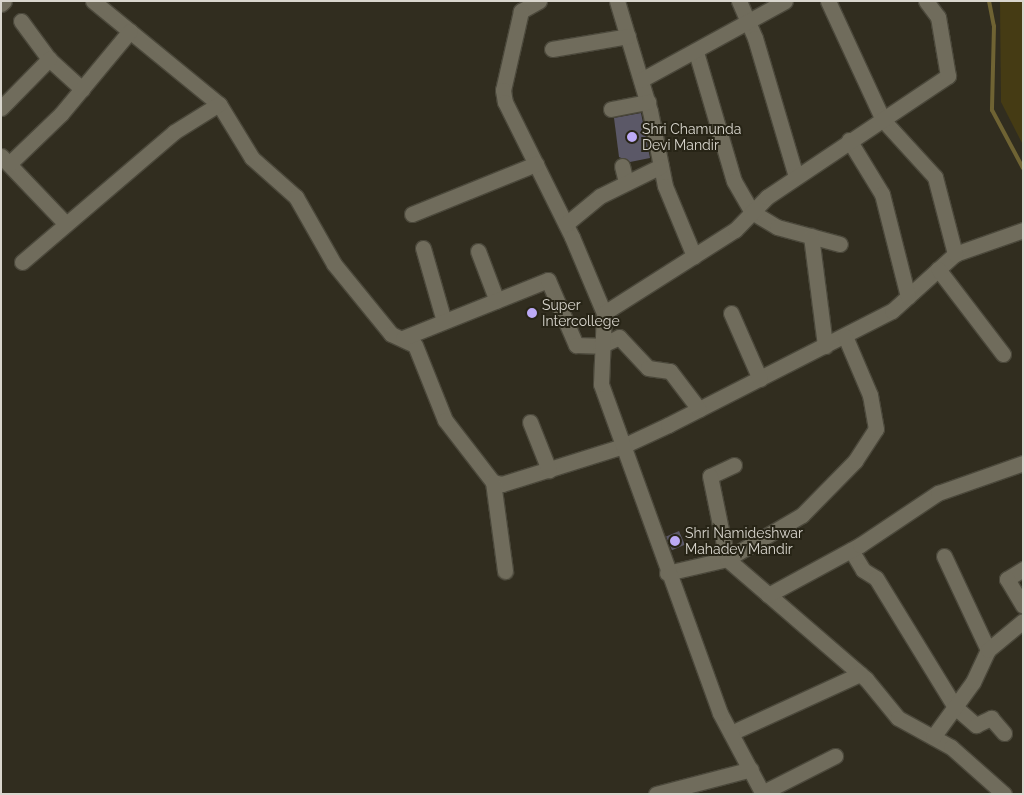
<!DOCTYPE html>
<style>
body{margin:0}
#map{position:relative;width:1024px;height:795px;overflow:hidden;background:#312d1f;font-family:Raleway,sans-serif}
div>[style]{position:absolute}
.green>*{inset:0;background:#453b14}
.stream>*{height:4px;margin:-2px;padding:0 2px;transform-origin:2px;border-radius:2px;background:#6f6333}
.building>*{inset:0;background:#5b5867;transform-origin:0 0}
.roads{filter:drop-shadow(1px 0 #4b483b) drop-shadow(-1px 0 #4b483b) drop-shadow(0 1px #4b483b) drop-shadow(0 -1px #4b483b)}
.minor>*{height:15px;margin:-7.5px;padding:0 7.5px;transform-origin:7.5px;border-radius:7.5px;background:#706c5c}
.dots>*{width:14px;height:14px;translate:-50% -50%;box-sizing:border-box;border:2px solid #272416;border-radius:50%}
span{translate:-50% -50%;white-space:nowrap;text-align:center;line-height:1.15;-webkit-text-stroke:4px #272416;paint-order:stroke}
.poi-label{font-size:14px;color:#d9d6ce}
.left{translate:0 -50%;text-align:left}
.frame{position:absolute;inset:0;border:2px solid #d9d6ce;pointer-events:none}
</style>
<div id="map">
<div class="green">
<i style="clip-path:polygon(1000px 1px,1023px 1px,1023px 145px,1001px 102px)"></i>
</div>
<div class="stream">
<i style="left:989px;top:1px;width:25px;rotate:79deg"></i>
<i style="left:994px;top:26px;width:84px;rotate:91.4deg"></i>
<i style="left:992px;top:110px;width:66px;rotate:61.9deg"></i>
</div>
<div class="building">
<i style="clip-path:polygon(641px 113px,650px 158px,630px 162px,619px 157px,614px 118px)"></i>
<i style="left:679px;top:531px;width:15px;height:14px;rotate:67deg"></i>
</div>
<div class="roads">
<div class="minor">
<i style="left:93px;top:1px;width:163px;rotate:39.3deg"></i>
<i style="left:219px;top:104px;width:63px;rotate:58.6deg"></i>
<i style="left:252px;top:158px;width:59px;rotate:41.6deg"></i>
<i style="left:296px;top:197px;width:77px;rotate:60.4deg"></i>
<i style="left:334px;top:264px;width:90px;rotate:50.8deg"></i>
<i style="left:391px;top:334px;width:26px;rotate:25deg"></i>
<i style="left:415px;top:345px;width:81px;rotate:68.2deg"></i>
<i style="left:445px;top:420px;width:78px;rotate:52.3deg"></i>
<i style="left:493px;top:482px;width:9px;rotate:13deg"></i>
<i style="left:502px;top:484px;width:127px;rotate:-17.4deg"></i>
<i style="left:623px;top:446px;width:50px;rotate:-25deg"></i>
<i style="left:668px;top:425px;width:251px;rotate:-27deg"></i>
<i style="left:892px;top:311px;width:85px;rotate:-42.1deg"></i>
<i style="left:955px;top:254px;width:72px;rotate:-19.4deg"></i>
<i style="left:539px;top:1px;width:21px;rotate:151deg"></i>
<i style="left:521px;top:11px;width:81px;rotate:102.8deg"></i>
<i style="left:503px;top:90px;width:12px;rotate:81deg"></i>
<i style="left:505px;top:102px;width:151px;rotate:63.6deg"></i>
<i style="left:572px;top:237px;width:82px;rotate:67.2deg"></i>
<i style="left:617px;top:1px;width:115px;rotate:73.3deg"></i>
<i style="left:650px;top:111px;width:76px;rotate:78.7deg"></i>
<i style="left:665px;top:186px;width:76px;rotate:67.5deg"></i>
<i style="left:739px;top:1px;width:40px;rotate:66.6deg"></i>
<i style="left:755px;top:38px;width:144px;rotate:73.5deg"></i>
<i style="left:828px;top:1px;width:131px;rotate:65.2deg"></i>
<i style="left:883px;top:120px;width:77px;rotate:47.6deg"></i>
<i style="left:935px;top:177px;width:80px;rotate:75.4deg"></i>
<i style="left:1px;top:4px;width:4px;rotate:-45deg"></i>
<i style="left:21px;top:21px;width:47px;rotate:53.6deg"></i>
<i style="left:49px;top:59px;width:45px;rotate:42.3deg"></i>
<i style="left:552px;top:49px;width:77px;rotate:-9.7deg"></i>
<i style="left:696px;top:52px;width:134px;rotate:73.6deg"></i>
<i style="left:734px;top:181px;width:36px;rotate:60deg"></i>
<i style="left:752px;top:212px;width:29px;rotate:31deg"></i>
<i style="left:777px;top:227px;width:65px;rotate:15.1deg"></i>
<i style="left:641px;top:80px;width:164px;rotate:-28.7deg"></i>
<i style="left:1px;top:108px;width:69px;rotate:-45.6deg"></i>
<i style="left:611px;top:109px;width:38px;rotate:-11deg"></i>
<i style="left:849px;top:140px;width:63px;rotate:58.6deg"></i>
<i style="left:882px;top:194px;width:106px;rotate:75.8deg"></i>
<i style="left:1px;top:156px;width:93px;rotate:46.3deg"></i>
<i style="left:9px;top:164px;width:72px;rotate:-43.9deg"></i>
<i style="left:61px;top:114px;width:108px;rotate:-50.3deg"></i>
<i style="left:622px;top:166px;width:16px;rotate:76deg"></i>
<i style="left:412px;top:214px;width:134px;rotate:-22deg"></i>
<i style="left:566px;top:224px;width:44px;rotate:-39.5deg"></i>
<i style="left:600px;top:196px;width:68px;rotate:-26.2deg"></i>
<i style="left:811px;top:236px;width:111px;rotate:82.7deg"></i>
<i style="left:423px;top:248px;width:76px;rotate:74deg"></i>
<i style="left:478px;top:251px;width:53px;rotate:69.2deg"></i>
<i style="left:22px;top:262px;width:200px;rotate:-40.5deg"></i>
<i style="left:174px;top:132px;width:53px;rotate:-31.9deg"></i>
<i style="left:938px;top:269px;width:107px;rotate:52.6deg"></i>
<i style="left:731px;top:313px;width:72px;rotate:66.3deg"></i>
<i style="left:403px;top:338px;width:156px;rotate:-21.8deg"></i>
<i style="left:548px;top:280px;width:71px;rotate:66.7deg"></i>
<i style="left:576px;top:345px;width:24px;rotate:2deg"></i>
<i style="left:600px;top:346px;width:21px;rotate:-25deg"></i>
<i style="left:619px;top:337px;width:42px;rotate:46.9deg"></i>
<i style="left:648px;top:368px;width:22px;rotate:8deg"></i>
<i style="left:670px;top:371px;width:48px;rotate:52.7deg"></i>
<i style="left:530px;top:422px;width:52px;rotate:68.4deg"></i>
<i style="left:734px;top:465px;width:26px;rotate:155deg"></i>
<i style="left:710px;top:476px;width:85px;rotate:78.4deg"></i>
<i style="left:727px;top:559px;width:87px;rotate:-30.4deg"></i>
<i style="left:802px;top:515px;width:76px;rotate:-45.5deg"></i>
<i style="left:855px;top:461px;width:38px;rotate:-57deg"></i>
<i style="left:876px;top:429px;width:35px;rotate:-100deg"></i>
<i style="left:870px;top:395px;width:64px;rotate:-113deg"></i>
<i style="left:493px;top:482px;width:90px;rotate:82.3deg"></i>
<i style="left:851px;top:550px;width:23px;rotate:59deg"></i>
<i style="left:863px;top:570px;width:15px;rotate:32deg"></i>
<i style="left:876px;top:578px;width:151px;rotate:58.5deg"></i>
<i style="left:955px;top:707px;width:28px;rotate:41deg"></i>
<i style="left:976px;top:725px;width:17px;rotate:-25deg"></i>
<i style="left:991px;top:718px;width:20px;rotate:49deg"></i>
<i style="left:944px;top:556px;width:104px;rotate:64.9deg"></i>
<i style="left:1023px;top:569px;width:19px;rotate:148deg"></i>
<i style="left:1007px;top:579px;width:31px;rotate:59deg"></i>
<i style="left:667px;top:573px;width:62px;rotate:-13.1deg"></i>
<i style="left:727px;top:559px;width:184px;rotate:40.8deg"></i>
<i style="left:866px;top:679px;width:50px;rotate:50.6deg"></i>
<i style="left:898px;top:718px;width:60px;rotate:28.7deg"></i>
<i style="left:951px;top:747px;width:71px;rotate:41.6deg"></i>
<i style="left:768px;top:595px;width:105px;rotate:-28.5deg"></i>
<i style="left:860px;top:545px;width:94px;rotate:-33.7deg"></i>
<i style="left:938px;top:493px;width:90px;rotate:-19.4deg"></i>
<i style="left:731px;top:733px;width:142px;rotate:-24.6deg"></i>
<i style="left:933px;top:737px;width:68px;rotate:-54deg"></i>
<i style="left:973px;top:682px;width:35px;rotate:-65deg"></i>
<i style="left:988px;top:650px;width:45px;rotate:-39.6deg"></i>
<i style="left:762px;top:793px;width:82px;rotate:-26.9deg"></i>
<i style="left:656px;top:794px;width:98px;rotate:-14.7deg"></i>
<i style="left:763px;top:794px;width:92px;rotate:-118deg"></i>
<i style="left:720px;top:713px;width:350px;rotate:-109.9deg"></i>
<i style="left:601px;top:384px;width:71px;rotate:-87.6deg"></i>
<i style="left:604px;top:313px;width:155px;rotate:-32.4deg"></i>
<i style="left:735px;top:230px;width:46px;rotate:-45.9deg"></i>
<i style="left:767px;top:197px;width:218px;rotate:-33.8deg"></i>
<i style="left:948px;top:76px;width:60px;rotate:-99.6deg"></i>
<i style="left:938px;top:17px;width:20px;rotate:-127deg"></i>
</div>
</div>
<div class="dots">
<i style="left:632px;top:137px;background:#bcaaf6"></i>
<i style="left:532px;top:313px;background:#bcaaf6"></i>
<i style="left:675px;top:541px;background:#bcaaf6"></i>
</div>
<div class="poi-label">
<span class="left" style="left:642px;top:137px">Shri Chamunda<br>Devi Mandir</span>
<span class="left" style="left:542px;top:313px">Super<br>Intercollege</span>
<span class="left" style="left:685px;top:541px">Shri Namideshwar<br>Mahadev Mandir</span>
</div>
<div class="frame"></div>
</div>
